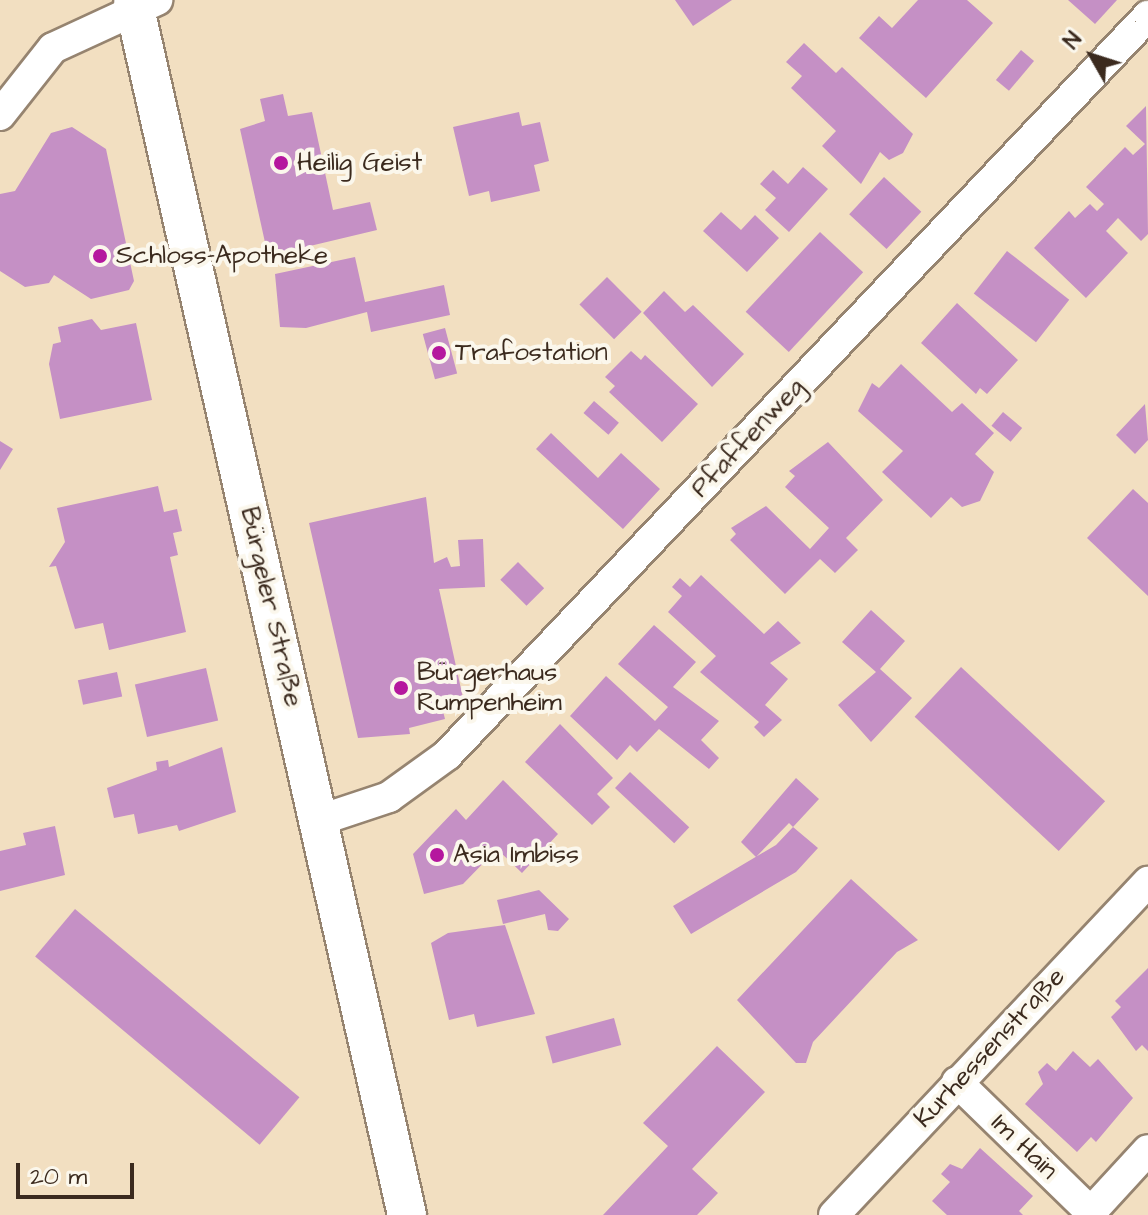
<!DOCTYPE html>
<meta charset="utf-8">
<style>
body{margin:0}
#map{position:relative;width:1148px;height:1215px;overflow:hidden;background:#f2dfc1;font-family:"Architects Daughter",sans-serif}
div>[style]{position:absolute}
.building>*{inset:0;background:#c590c5;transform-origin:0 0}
.roads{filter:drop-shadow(2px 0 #968470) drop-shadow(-2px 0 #968470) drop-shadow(0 2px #968470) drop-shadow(0 -2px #968470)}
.minor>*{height:30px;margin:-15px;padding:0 15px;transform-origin:15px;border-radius:15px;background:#fff}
.tertiary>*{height:38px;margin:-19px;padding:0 19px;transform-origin:19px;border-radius:19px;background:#fff}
.dots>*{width:22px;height:22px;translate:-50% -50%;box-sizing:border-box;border:4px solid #fbf7ec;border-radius:50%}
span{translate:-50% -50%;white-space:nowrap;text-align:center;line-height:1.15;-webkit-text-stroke:8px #fbf7ec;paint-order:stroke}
.poi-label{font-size:26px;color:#3b2a1e}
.left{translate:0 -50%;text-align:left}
.street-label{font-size:26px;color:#3b2a1e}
.north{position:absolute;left:1052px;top:16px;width:80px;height:80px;-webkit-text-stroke:6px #fbf7ec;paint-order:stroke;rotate:309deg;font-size:22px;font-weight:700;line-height:32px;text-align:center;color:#3b2a1e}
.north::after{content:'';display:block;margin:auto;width:28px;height:36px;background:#3b2a1e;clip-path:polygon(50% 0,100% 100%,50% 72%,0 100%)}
.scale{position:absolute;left:16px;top:1163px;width:118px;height:36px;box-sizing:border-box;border:4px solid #3b2a1e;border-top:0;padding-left:10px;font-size:24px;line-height:28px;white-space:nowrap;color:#3b2a1e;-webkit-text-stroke:6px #fbf7ec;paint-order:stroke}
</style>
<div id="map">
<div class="building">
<i style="clip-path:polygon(675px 0,732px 0,693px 26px)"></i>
<i style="clip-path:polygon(918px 0,967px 0,993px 23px,926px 98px,859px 38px,879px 16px,892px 28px)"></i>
<i style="clip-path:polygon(1068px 0,1117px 0,1095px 24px)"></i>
<i style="clip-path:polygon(804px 43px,836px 73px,842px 67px,913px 134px,903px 153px,889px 160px,880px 152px,861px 184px,822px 146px,836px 131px,791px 88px,802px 76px,786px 62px)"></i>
<i style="left:1021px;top:50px;width:17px;height:39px;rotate:40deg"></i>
<i style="clip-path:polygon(283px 94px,288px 116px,312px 112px,333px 210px,370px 202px,377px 230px,268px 256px,240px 129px,265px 121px,260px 99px)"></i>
<i style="clip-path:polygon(1146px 106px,1148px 234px,1141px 241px,1118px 218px,1106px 231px,1128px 253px,1086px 298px,1034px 248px,1069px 211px,1075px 218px,1090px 204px,1097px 211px,1104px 204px,1086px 187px,1125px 147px,1133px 155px,1145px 144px,1126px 126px)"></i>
<i style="clip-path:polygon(519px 112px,522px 126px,540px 122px,549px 161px,534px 165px,540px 191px,491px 202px,489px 191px,469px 196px,453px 127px)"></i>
<i style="clip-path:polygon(72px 127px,106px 149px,134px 281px,129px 290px,91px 299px,54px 275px,49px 283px,25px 287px,0 271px,0 194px,15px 191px,51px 133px)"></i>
<i style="clip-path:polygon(803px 167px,828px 189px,789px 232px,765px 210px,776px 198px,760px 184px,773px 170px,788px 184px)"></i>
<i style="left:884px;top:177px;width:51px;height:51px;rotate:43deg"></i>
<i style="clip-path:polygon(721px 212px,741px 230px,755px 215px,779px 238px,747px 272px,703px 231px)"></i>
<i style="left:820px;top:232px;width:59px;height:109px;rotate:43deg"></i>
<i style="left:1007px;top:251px;width:79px;height:54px;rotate:38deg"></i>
<i style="clip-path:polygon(355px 257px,365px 302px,444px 285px,450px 315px,371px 332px,367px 312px,306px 328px,280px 327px,275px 274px)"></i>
<i style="left:607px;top:277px;width:49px;height:39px;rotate:45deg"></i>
<i style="clip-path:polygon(664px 291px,685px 312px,693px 305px,744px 354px,712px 387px,643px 313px)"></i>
<i style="clip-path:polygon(957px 303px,1018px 360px,987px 394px,980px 388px,976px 394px,921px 343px)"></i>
<i style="clip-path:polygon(92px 319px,101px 330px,136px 323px,152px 400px,60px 419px,49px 364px,53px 344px,61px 342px,58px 327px)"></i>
<i style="left:445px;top:328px;width:47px;height:23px;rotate:75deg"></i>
<i style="clip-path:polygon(631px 351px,641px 360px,645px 355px,698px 404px,662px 442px,609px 392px,615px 386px,605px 377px)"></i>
<i style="clip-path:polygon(901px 364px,952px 412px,962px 403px,994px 433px,975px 454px,994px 472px,980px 501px,962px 507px,951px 497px,931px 518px,882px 472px,903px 451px,858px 411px,872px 383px,879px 388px)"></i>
<i style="left:594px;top:401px;width:33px;height:16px;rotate:41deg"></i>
<i style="clip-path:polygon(1145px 404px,1148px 440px,1135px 454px,1116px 435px)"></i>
<i style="left:1003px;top:412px;width:25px;height:18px;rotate:40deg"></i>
<i style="clip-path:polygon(551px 433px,598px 478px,621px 453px,660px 489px,623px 529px,536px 449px)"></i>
<i style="clip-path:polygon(0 441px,13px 449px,0 470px)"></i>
<i style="clip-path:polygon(828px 442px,883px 500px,846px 538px,858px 550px,835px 573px,820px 559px,785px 594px,730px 540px,736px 534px,731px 528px,766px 506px,810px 549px,829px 528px,785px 487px,795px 476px,789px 471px)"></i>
<i style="clip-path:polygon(158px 486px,164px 512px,177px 509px,182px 531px,173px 533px,178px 555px,170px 557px,186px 632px,109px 650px,103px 623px,75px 629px,56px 566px,49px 567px,65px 542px,57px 508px)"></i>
<i style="clip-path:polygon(1133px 489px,1148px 503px,1148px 596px,1087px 538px)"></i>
<i style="clip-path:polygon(426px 497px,434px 563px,447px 557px,451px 567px,460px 566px,458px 540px,483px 539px,485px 587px,439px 589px,463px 698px,441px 703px,445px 719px,409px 728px,410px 734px,358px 738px,309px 523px)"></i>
<i style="left:518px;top:562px;width:37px;height:25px;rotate:45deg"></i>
<i style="clip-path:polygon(701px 575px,764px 634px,778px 621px,801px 643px,770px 663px,788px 679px,765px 705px,782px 720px,764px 737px,754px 727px,759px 722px,700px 672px,716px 656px,668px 612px,682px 596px,672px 587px,680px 578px,690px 587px)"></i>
<i style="clip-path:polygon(871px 610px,905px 641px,880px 669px,912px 698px,871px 742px,838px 705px,876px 672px,842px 642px)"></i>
<i style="clip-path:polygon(654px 625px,696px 662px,673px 687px,719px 721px,701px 740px,719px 758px,709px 769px,659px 729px,637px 752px,630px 745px,617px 760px,570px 716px,606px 676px,655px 721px,668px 707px,618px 664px)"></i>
<i style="left:961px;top:667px;width:197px;height:68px;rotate:43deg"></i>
<i style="left:206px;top:668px;width:54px;height:73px;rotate:77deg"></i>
<i style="left:117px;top:672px;width:25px;height:40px;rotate:78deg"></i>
<i style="clip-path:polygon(560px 724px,613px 778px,597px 794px,610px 807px,592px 825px,525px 762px)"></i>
<i style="clip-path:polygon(222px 747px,236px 812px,179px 831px,177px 825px,138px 834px,134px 814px,114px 818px,107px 788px,157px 770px,156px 762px,168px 760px,169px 767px)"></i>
<i style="left:630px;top:772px;width:81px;height:22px;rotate:43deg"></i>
<i style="clip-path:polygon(796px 778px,819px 799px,793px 827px,818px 848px,796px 872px,691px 934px,673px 906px,776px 845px,793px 827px,789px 823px,756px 857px,741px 842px)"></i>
<i style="clip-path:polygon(503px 780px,558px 834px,522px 873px,497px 849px,463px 884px,424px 894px,413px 854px,456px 809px,466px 820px)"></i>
<i style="clip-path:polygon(55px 826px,65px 875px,0 891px,0 851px,26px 845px,23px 833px)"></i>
<i style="clip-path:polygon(851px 879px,918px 940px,897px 952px,813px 1042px,806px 1063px,796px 1063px,737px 1000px)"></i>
<i style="clip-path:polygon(539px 890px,569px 919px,558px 931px,548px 930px,545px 914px,503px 924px,497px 900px)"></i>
<i style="left:75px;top:909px;width:293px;height:62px;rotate:40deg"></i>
<i style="clip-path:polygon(505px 925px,535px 1014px,477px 1027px,474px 1014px,449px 1020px,431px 943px,448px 933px)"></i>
<i style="clip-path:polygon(1148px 968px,1148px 1051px,1142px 1045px,1136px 1051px,1111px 1017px,1121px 1007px,1115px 1001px)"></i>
<i style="left:614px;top:1018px;width:28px;height:71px;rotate:75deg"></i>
<i style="clip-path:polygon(717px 1046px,765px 1092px,692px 1169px,718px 1193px,697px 1215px,603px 1215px,668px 1146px,643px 1123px)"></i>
<i style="clip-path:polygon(1073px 1051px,1090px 1067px,1098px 1059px,1133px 1098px,1096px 1142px,1091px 1137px,1077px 1152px,1025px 1104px,1043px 1084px,1038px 1072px,1047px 1063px,1056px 1071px)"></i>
<i style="clip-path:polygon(980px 1148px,1033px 1196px,1019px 1211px,1023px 1215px,947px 1215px,932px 1201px,950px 1182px,941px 1174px,950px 1164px,962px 1169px)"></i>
</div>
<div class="roads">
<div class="minor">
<i style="left:0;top:115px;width:85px;rotate:-51.7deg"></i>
<i style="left:53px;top:48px;width:115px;rotate:-24.8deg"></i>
<i style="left:320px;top:820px;width:73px;rotate:-18.4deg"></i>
<i style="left:389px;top:797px;width:72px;rotate:-35.9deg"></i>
<i style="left:447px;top:755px;width:1019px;rotate:-46.51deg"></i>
<i style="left:957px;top:1082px;width:191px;rotate:44.2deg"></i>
<i style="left:1091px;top:1212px;width:84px;rotate:-47.4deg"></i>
<i style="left:834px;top:1215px;width:458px;rotate:-46.7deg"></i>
</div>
<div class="tertiary">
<i style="left:133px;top:0;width:1246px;rotate:77.29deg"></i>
</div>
</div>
<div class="dots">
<i style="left:281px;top:163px;background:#b5179e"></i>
<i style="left:100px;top:256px;background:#b5179e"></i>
<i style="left:439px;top:353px;background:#b5179e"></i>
<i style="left:401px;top:688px;background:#b5179e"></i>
<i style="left:437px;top:855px;background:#b5179e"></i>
</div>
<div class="poi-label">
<span class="left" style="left:297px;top:163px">Heilig Geist</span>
<span class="left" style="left:116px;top:256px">Schloss-Apotheke</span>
<span class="left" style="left:455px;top:353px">Trafostation</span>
<span class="left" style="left:417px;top:688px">Bürgerhaus<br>Rumpenheim</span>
<span class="left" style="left:453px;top:855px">Asia Imbiss</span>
</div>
<div class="street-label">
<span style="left:748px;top:438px;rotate:-47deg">Pfaffenweg</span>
<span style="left:271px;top:607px;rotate:77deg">Bürgeler Straße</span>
<span style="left:990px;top:1048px;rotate:-47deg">Kurhessenstraße</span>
<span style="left:1024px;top:1147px;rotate:44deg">Im Hain</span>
</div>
<div class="north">N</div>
<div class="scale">20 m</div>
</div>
